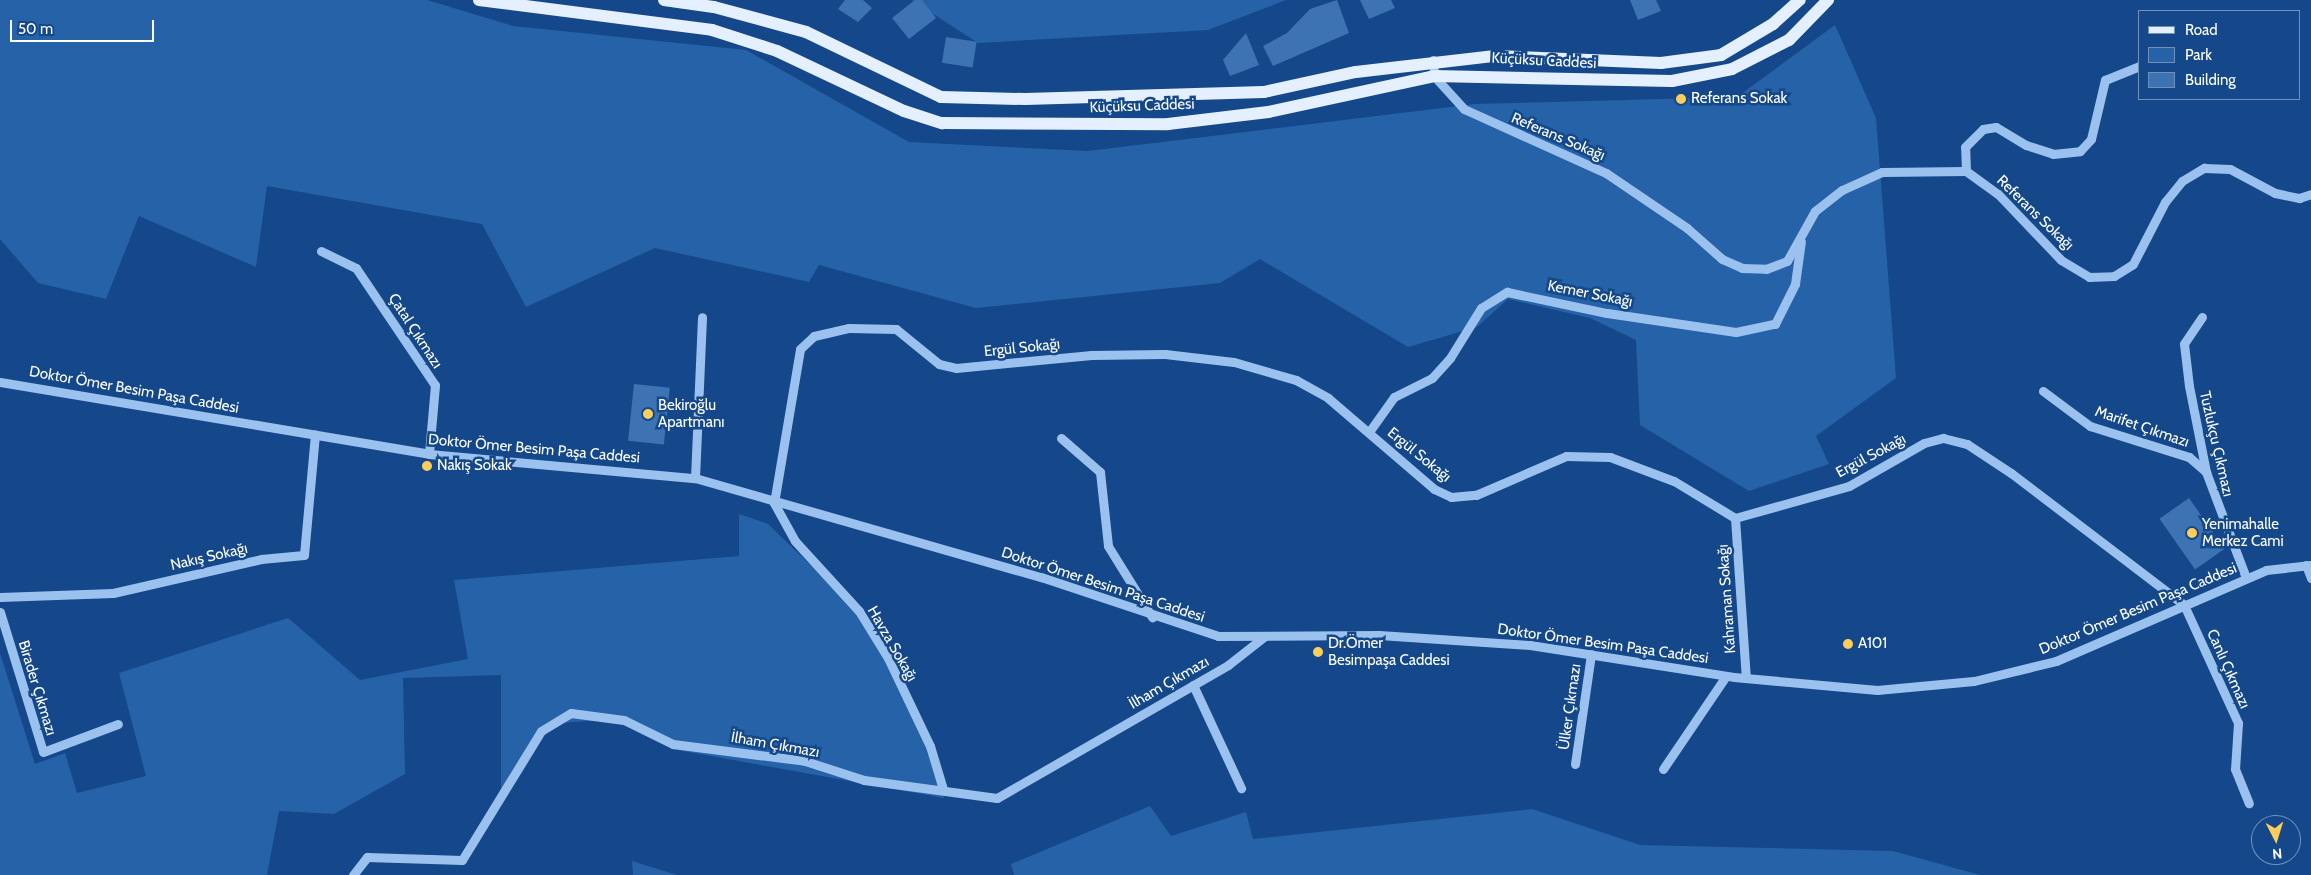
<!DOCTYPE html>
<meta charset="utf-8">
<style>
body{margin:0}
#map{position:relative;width:2311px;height:875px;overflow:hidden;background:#14488a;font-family:Cabin,sans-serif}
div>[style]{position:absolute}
.green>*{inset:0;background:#2662a8}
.building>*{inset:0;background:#3d72b3;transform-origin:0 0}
.minor>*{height:9px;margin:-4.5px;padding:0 4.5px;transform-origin:4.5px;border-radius:4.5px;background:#9bc2ef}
.major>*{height:12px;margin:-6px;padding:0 6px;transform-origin:6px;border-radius:6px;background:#e4efff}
.dots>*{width:14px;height:14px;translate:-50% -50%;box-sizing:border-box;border:2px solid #14488a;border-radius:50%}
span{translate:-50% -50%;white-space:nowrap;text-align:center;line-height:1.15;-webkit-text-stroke:5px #14488a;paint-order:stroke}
.street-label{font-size:15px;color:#fff}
.poi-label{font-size:15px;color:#fff}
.left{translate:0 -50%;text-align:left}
.legend{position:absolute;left:2138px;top:10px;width:162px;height:90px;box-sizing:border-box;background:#14488a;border:1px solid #7291b9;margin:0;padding:6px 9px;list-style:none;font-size:15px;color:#fff}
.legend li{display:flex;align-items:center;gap:10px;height:25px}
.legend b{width:25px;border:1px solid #7291b9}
.north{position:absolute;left:2251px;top:815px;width:50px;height:50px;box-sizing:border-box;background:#14488a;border:1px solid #7291b9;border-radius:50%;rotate:175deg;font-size:14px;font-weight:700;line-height:20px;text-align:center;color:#fff}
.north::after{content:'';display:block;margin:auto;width:18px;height:22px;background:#ffce5a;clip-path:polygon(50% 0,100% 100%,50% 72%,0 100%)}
.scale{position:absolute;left:10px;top:20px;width:144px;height:22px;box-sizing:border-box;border:2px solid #fff;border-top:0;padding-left:6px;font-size:15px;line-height:18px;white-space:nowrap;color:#fff;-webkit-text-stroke:4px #14488a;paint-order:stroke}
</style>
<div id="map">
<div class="green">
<i style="clip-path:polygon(0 0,427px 0,513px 26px,746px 50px,909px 142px,1088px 151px,1475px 104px,1737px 97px,1835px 25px,1876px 118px,1896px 378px,1816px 436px,1829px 464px,1749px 491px,1640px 425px,1636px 340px,1590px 318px,1508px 299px,1477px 327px,1408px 347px,1260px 259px,1220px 283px,976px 308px,819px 265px,809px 282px,655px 248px,526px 307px,482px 224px,267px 186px,256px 267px,139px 216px,106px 299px,38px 283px,0 239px)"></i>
<i style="clip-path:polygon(912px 0,1286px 0,1208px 30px,978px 43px)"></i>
<i style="clip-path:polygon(739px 514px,768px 524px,861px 614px,934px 743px,944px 798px,672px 749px,612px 719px,548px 724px,501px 806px,501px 675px,403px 678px,405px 774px,334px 814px,279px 811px,267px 875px,0 875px,0 653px,35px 764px,65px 753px,77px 793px,146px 776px,119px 673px,288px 618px,360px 680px,468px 659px,454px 580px,739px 556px)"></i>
<i style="clip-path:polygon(1150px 806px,1171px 836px,1246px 812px,1253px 839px,1532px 809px,1640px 845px,1893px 851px,1980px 875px,1014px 875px,1011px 864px)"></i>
<i style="clip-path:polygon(632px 861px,677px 875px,633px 875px)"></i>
</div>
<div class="building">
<i style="clip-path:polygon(845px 0,863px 0,872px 8px,858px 22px,838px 9px)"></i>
<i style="clip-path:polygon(915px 0,922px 0,936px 18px,909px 39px,892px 18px)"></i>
<i style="clip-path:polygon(1337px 0,1349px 33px,1273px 66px,1263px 46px,1287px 33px,1310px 9px)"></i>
<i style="clip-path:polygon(1360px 0,1391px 0,1395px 8px,1369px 19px)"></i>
<i style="clip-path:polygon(1630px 0,1656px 0,1661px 11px,1638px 20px)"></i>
<i style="clip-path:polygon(1246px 33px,1259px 65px,1230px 76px,1223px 60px)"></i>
<i style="left:946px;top:37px;width:31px;height:26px;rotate:9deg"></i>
<i style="left:634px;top:384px;width:36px;height:57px;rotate:6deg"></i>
<i style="left:2189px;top:498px;width:62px;height:36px;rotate:55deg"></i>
</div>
<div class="minor">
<i style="left:1433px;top:60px;width:16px;rotate:86deg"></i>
<i style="left:1434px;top:76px;width:45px;rotate:47.7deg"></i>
<i style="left:1464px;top:109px;width:156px;rotate:24.3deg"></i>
<i style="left:1606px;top:173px;width:98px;rotate:34.2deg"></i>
<i style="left:1687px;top:228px;width:47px;rotate:41.5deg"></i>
<i style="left:1722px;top:259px;width:22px;rotate:24deg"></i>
<i style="left:1742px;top:268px;width:24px;rotate:2deg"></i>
<i style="left:1766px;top:269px;width:22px;rotate:-21deg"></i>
<i style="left:1787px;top:261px;width:57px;rotate:-60.8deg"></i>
<i style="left:1815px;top:211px;width:34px;rotate:-38deg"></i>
<i style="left:1842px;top:190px;width:44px;rotate:-24.2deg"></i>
<i style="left:1882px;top:172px;width:84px;rotate:-0.7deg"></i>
<i style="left:1966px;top:171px;width:39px;rotate:36deg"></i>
<i style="left:1998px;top:194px;width:91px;rotate:46.3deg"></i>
<i style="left:2061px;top:260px;width:33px;rotate:31deg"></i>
<i style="left:2089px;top:277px;width:25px;rotate:-2deg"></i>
<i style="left:2114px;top:276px;width:22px;rotate:-32deg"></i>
<i style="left:2133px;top:264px;width:70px;rotate:-62.7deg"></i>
<i style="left:2165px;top:202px;width:27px;rotate:-51deg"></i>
<i style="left:2182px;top:181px;width:26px;rotate:-31deg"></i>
<i style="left:2204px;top:168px;width:26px;rotate:2deg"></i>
<i style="left:2230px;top:169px;width:51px;rotate:28.1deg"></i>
<i style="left:2275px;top:193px;width:25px;rotate:12deg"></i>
<i style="left:2299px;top:198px;width:13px;rotate:-18deg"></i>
<i style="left:1966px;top:171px;width:24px;rotate:-92deg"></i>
<i style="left:1965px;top:147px;width:25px;rotate:-45deg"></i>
<i style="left:1983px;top:129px;width:13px;rotate:-9deg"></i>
<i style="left:1996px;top:127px;width:35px;rotate:31deg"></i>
<i style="left:2026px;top:145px;width:28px;rotate:18deg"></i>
<i style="left:2053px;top:154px;width:27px;rotate:-6deg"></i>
<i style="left:2080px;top:151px;width:16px;rotate:-47deg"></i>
<i style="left:2091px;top:139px;width:61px;rotate:-76.7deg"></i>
<i style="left:2105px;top:80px;width:38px;rotate:-22deg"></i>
<i style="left:321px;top:251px;width:39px;rotate:26deg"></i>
<i style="left:356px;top:268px;width:141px;rotate:56deg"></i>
<i style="left:435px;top:385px;width:69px;rotate:95deg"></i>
<i style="left:2202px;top:317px;width:32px;rotate:124deg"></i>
<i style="left:2184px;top:344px;width:42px;rotate:83.2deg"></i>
<i style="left:2189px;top:386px;width:88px;rotate:78.8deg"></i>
<i style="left:2206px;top:472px;width:113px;rotate:69.3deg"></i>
<i style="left:0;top:382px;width:435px;rotate:9.5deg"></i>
<i style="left:429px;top:454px;width:267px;rotate:5.2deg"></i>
<i style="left:695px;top:478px;width:360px;rotate:16deg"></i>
<i style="left:1041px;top:577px;width:187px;rotate:18.4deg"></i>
<i style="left:1218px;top:636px;width:161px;rotate:-0.4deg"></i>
<i style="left:1379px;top:635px;width:151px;rotate:3.8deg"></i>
<i style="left:1530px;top:645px;width:206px;rotate:8.9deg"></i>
<i style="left:1734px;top:677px;width:144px;rotate:5.2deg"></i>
<i style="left:1877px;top:690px;width:97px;rotate:-5.3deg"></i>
<i style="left:1974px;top:681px;width:84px;rotate:-13.7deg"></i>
<i style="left:2056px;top:661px;width:229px;rotate:-23.4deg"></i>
<i style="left:2266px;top:570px;width:45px;rotate:-6.3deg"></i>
<i style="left:2043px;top:391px;width:59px;rotate:36.7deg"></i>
<i style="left:2090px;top:426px;width:104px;rotate:17.4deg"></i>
<i style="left:2189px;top:457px;width:23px;rotate:41deg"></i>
<i style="left:1369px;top:432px;width:43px;rotate:-54.5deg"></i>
<i style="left:1394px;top:397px;width:42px;rotate:-26.6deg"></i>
<i style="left:1432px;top:378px;width:27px;rotate:-48deg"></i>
<i style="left:1450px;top:358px;width:59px;rotate:-58.2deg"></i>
<i style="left:1481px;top:308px;width:31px;rotate:-32deg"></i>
<i style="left:1507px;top:292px;width:102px;rotate:11.9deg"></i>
<i style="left:1607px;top:313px;width:130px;rotate:8.4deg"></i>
<i style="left:1736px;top:332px;width:40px;rotate:-12deg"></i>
<i style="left:1775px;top:324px;width:45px;rotate:-63.4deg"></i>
<i style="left:1795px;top:284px;width:43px;rotate:-82.1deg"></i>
<i style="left:1061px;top:438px;width:52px;rotate:41.1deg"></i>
<i style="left:1100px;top:472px;width:74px;rotate:83.8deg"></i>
<i style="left:1108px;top:546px;width:84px;rotate:58.2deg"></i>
<i style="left:695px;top:478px;width:161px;rotate:-87.5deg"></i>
<i style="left:774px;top:503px;width:156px;rotate:-80.4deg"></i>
<i style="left:800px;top:349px;width:19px;rotate:-43deg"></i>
<i style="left:814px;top:336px;width:36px;rotate:-13deg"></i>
<i style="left:849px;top:328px;width:47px;rotate:1.2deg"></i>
<i style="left:896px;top:329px;width:55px;rotate:39.1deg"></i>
<i style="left:939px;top:364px;width:17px;rotate:13deg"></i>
<i style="left:956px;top:368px;width:136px;rotate:-5.5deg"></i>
<i style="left:1091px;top:355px;width:74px;rotate:-0.8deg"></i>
<i style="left:1165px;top:354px;width:69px;rotate:6.6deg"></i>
<i style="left:1234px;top:362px;width:65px;rotate:16.2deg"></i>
<i style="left:1296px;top:380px;width:37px;rotate:29deg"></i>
<i style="left:1328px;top:398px;width:140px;rotate:40.6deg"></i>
<i style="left:1434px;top:489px;width:19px;rotate:25deg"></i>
<i style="left:1451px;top:497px;width:25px;rotate:-5deg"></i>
<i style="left:1476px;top:495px;width:98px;rotate:-23.4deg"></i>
<i style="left:1566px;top:456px;width:44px;rotate:1.3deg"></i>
<i style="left:1610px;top:457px;width:68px;rotate:20.6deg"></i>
<i style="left:1674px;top:481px;width:71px;rotate:31.2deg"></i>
<i style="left:1735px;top:518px;width:118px;rotate:-15.7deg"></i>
<i style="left:1849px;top:486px;width:86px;rotate:-29.8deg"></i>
<i style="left:1924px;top:443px;width:20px;rotate:-15deg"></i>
<i style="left:1943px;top:438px;width:25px;rotate:14deg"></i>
<i style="left:1967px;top:444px;width:53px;rotate:33.4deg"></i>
<i style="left:2011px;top:473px;width:218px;rotate:37.3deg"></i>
<i style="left:2184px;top:605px;width:130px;rotate:65.4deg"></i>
<i style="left:2238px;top:723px;width:46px;rotate:93.7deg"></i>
<i style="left:2235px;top:769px;width:37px;rotate:68deg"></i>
<i style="left:774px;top:503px;width:43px;rotate:61.1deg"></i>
<i style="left:795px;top:541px;width:95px;rotate:47.6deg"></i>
<i style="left:859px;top:611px;width:55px;rotate:58.3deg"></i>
<i style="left:888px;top:658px;width:98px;rotate:64.5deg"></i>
<i style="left:930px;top:746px;width:45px;rotate:73.2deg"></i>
<i style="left:1735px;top:518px;width:160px;rotate:86.1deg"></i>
<i style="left:2306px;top:565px;width:14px;rotate:69deg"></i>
<i style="left:0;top:597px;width:113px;rotate:-2deg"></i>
<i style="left:113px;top:593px;width:152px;rotate:-12.9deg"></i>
<i style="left:261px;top:559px;width:43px;rotate:-5.3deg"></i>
<i style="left:304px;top:555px;width:121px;rotate:-84.8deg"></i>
<i style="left:0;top:612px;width:146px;rotate:72.9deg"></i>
<i style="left:43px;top:752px;width:80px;rotate:-20.5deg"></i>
<i style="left:1193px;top:685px;width:114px;rotate:65deg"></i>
<i style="left:1575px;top:764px;width:111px;rotate:-81.7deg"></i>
<i style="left:1663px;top:769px;width:112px;rotate:-55.9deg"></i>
<i style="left:353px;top:875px;width:23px;rotate:-52deg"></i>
<i style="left:367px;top:857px;width:95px;rotate:1.8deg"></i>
<i style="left:462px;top:860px;width:151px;rotate:-58.5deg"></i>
<i style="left:541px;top:731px;width:35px;rotate:-31deg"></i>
<i style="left:571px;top:713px;width:53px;rotate:7.5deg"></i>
<i style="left:624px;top:720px;width:55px;rotate:26.1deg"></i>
<i style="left:673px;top:744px;width:133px;rotate:7.3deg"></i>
<i style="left:805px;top:761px;width:62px;rotate:17.9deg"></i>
<i style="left:864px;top:780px;width:134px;rotate:7.7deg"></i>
<i style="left:997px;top:798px;width:267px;rotate:-29.9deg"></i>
<i style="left:1228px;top:665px;width:47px;rotate:-38.1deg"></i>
</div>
<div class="major">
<i style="left:479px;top:0;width:235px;rotate:7.3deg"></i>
<i style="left:712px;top:30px;width:68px;rotate:17.9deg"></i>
<i style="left:777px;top:51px;width:140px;rotate:25.3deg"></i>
<i style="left:904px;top:111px;width:40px;rotate:18deg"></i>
<i style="left:942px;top:123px;width:226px;rotate:0.3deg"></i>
<i style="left:1168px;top:124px;width:101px;rotate:-6.8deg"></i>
<i style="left:1268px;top:112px;width:170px;rotate:-12.2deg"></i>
<i style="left:1434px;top:76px;width:238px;rotate:1.2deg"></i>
<i style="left:1672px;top:81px;width:61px;rotate:-11.3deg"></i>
<i style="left:1732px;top:69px;width:64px;rotate:-27deg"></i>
<i style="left:1789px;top:40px;width:56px;rotate:-45.7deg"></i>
<i style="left:664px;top:0;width:50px;rotate:8deg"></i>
<i style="left:714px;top:7px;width:95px;rotate:15.2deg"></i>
<i style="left:806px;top:32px;width:150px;rotate:25.7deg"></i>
<i style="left:941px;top:97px;width:84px;rotate:1.4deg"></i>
<i style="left:1025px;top:99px;width:239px;rotate:-1.7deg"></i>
<i style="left:1264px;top:92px;width:94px;rotate:-12.3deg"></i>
<i style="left:1356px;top:72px;width:140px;rotate:-6.6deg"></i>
<i style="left:1495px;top:56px;width:166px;rotate:2.4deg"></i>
<i style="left:1661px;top:63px;width:61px;rotate:-7.6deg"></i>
<i style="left:1721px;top:55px;width:61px;rotate:-30.8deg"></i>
<i style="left:1773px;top:24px;width:36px;rotate:-42deg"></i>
</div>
<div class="dots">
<i style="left:1681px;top:99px;background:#ffce5a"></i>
<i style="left:648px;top:414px;background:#ffce5a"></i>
<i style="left:427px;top:466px;background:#ffce5a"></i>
<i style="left:2192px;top:533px;background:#ffce5a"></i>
<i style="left:1848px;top:644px;background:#ffce5a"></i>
<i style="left:1318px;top:652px;background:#ffce5a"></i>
</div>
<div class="street-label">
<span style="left:1544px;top:61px;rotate:3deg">Küçüksu Caddesi</span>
<span style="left:1142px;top:106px;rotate:-2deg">Küçüksu Caddesi</span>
<span style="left:1558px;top:137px;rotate:23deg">Referans Sokağı</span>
<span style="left:2035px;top:213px;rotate:44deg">Referans Sokağı</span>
<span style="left:1590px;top:294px;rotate:11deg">Kemer Sokağı</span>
<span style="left:415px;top:331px;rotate:57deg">Çatal Çıkmazı</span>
<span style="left:1022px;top:348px;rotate:-6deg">Ergül Sokağı</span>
<span style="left:134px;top:390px;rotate:10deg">Doktor Ömer Besim Paşa Caddesi</span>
<span style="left:2142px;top:427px;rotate:19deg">Marifet Çıkmazı</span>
<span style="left:2216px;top:444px;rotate:77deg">Tuzlukçu Çıkmazı</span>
<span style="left:534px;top:449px;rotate:5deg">Doktor Ömer Besim Paşa Caddesi</span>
<span style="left:1419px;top:455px;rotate:39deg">Ergül Sokağı</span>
<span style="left:1871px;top:456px;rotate:-28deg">Ergül Sokağı</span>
<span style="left:209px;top:557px;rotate:-13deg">Nakış Sokağı</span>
<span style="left:1103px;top:585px;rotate:18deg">Doktor Ömer Besim Paşa Caddesi</span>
<span style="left:1727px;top:599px;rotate:-94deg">Kahraman Sokağı</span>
<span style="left:2138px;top:609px;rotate:-23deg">Doktor Ömer Besim Paşa Caddesi</span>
<span style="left:892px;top:644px;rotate:60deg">Havza Sokağı</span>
<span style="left:1603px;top:644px;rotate:8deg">Doktor Ömer Besim Paşa Caddesi</span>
<span style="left:2228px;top:669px;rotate:66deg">Canlı Çıkmazı</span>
<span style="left:1169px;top:683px;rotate:-30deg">İlham Çıkmazı</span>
<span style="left:37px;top:688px;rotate:73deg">Birader Çıkmazı</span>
<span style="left:1570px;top:707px;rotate:-82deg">Ülker Çıkmazı</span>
<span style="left:775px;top:745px;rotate:10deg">İlham Çıkmazı</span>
</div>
<div class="poi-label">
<span class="left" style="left:1691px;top:99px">Referans Sokak</span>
<span class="left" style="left:658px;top:414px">Bekiroğlu<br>Apartmanı</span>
<span class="left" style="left:437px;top:466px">Nakış Sokak</span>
<span class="left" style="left:2202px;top:533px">Yenimahalle<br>Merkez Cami</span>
<span class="left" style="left:1328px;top:652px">Dr.Ömer<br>Besimpaşa Caddesi</span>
<span class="left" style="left:1858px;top:644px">A101</span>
</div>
<ul class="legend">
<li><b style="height:6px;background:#e4efff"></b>Road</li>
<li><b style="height:14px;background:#2662a8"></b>Park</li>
<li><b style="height:14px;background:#3d72b3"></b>Building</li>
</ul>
<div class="north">N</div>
<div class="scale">50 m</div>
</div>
